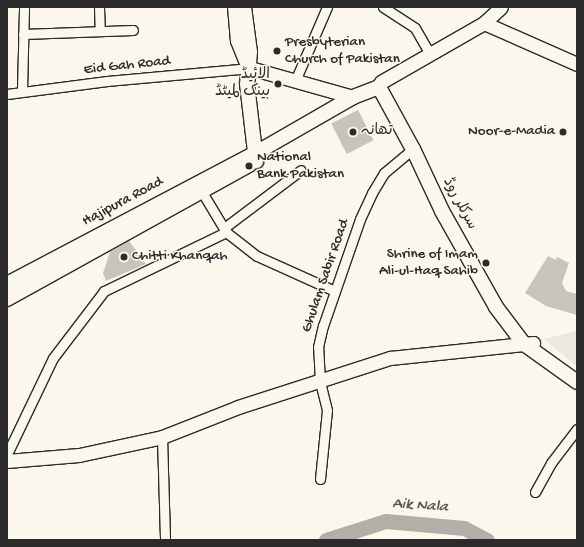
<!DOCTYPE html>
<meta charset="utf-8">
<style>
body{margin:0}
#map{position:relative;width:584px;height:547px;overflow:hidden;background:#fbf7ec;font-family:"Gochi Hand","Playpen Sans Arabic",sans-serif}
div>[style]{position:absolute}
.built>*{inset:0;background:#ebe8de}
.river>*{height:15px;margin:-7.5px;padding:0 7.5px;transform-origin:7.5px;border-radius:7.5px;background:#b1afa7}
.building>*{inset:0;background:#c7c4bc;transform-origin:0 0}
.roads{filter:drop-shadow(1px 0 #2b2b2b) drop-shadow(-1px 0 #2b2b2b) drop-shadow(0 1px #2b2b2b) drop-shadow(0 -1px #2b2b2b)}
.street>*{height:9px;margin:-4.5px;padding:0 4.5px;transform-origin:4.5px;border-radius:4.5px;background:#fbf7ec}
.secondary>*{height:13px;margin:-6.5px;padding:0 6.5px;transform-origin:6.5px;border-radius:6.5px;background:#fbf7ec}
.primary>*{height:14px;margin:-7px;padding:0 7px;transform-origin:7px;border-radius:7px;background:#fbf7ec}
.dots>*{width:11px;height:11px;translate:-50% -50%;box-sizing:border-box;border:2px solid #fbf7ec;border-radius:50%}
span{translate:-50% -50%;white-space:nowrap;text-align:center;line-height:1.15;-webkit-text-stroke:3px #fbf7ec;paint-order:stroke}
.poi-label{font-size:15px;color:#2b2b2b}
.left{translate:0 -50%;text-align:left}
.right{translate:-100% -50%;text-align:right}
.street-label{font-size:15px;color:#2b2b2b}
.water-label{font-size:16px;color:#5a5956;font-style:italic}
.frame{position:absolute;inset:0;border:8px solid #2b2b2b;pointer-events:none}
</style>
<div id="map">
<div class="built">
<i style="clip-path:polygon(577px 331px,577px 367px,544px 339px)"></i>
</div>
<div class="river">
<i style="left:326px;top:540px;width:63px;rotate:-17.6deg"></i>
<i style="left:386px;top:521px;width:78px;rotate:5.1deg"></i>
<i style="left:464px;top:528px;width:26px;rotate:28deg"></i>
</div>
<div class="building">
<i style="left:358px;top:110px;width:34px;height:30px;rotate:63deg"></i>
<i style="clip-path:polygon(129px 241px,146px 264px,106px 281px,103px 273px,110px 252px)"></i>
<i style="clip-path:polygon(548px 256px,556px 260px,557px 257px,569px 263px,562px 283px,566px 291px,577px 294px,577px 315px,546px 306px,525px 293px)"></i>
</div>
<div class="roads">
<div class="street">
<i style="left:99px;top:7px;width:24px;rotate:88deg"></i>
<i style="left:383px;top:7px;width:38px;rotate:33deg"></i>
<i style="left:415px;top:28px;width:30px;rotate:60deg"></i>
<i style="left:23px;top:34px;width:110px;rotate:-2.1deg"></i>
<i style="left:295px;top:81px;width:81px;rotate:-66.6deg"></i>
<i style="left:22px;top:91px;width:84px;rotate:-88.6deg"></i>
<i style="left:7px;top:94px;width:101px;rotate:-7.4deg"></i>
<i style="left:107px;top:81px;width:144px;rotate:-5.2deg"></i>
<i style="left:199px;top:187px;width:52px;rotate:59deg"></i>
<i style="left:226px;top:232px;width:39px;rotate:38deg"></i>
<i style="left:257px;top:256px;width:85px;rotate:24.2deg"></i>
<i style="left:224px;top:228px;width:96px;rotate:-37deg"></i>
<i style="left:162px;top:437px;width:103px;rotate:88.3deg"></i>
<i style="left:7px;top:454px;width:106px;rotate:-64.4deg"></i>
<i style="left:53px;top:358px;width:84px;rotate:-52.7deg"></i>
<i style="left:104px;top:291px;width:136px;rotate:-25.8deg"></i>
<i style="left:320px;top:479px;width:69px;rotate:-84.2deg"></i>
<i style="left:327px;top:410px;width:29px;rotate:-104deg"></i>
<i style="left:320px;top:382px;width:35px;rotate:-93deg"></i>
<i style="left:318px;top:347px;width:22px;rotate:-77deg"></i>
<i style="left:323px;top:326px;width:113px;rotate:-70.9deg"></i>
<i style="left:360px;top:219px;width:29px;rotate:-65deg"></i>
<i style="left:372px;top:193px;width:23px;rotate:-59deg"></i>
<i style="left:384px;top:173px;width:38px;rotate:-40deg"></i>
<i style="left:535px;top:492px;width:33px;rotate:-61deg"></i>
<i style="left:551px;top:463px;width:43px;rotate:-52.6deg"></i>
</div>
<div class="secondary">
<i style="left:484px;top:23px;width:102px;rotate:23.8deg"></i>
<i style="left:250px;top:68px;width:107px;rotate:15.7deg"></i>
<i style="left:379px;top:87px;width:5px;rotate:-68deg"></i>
<i style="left:381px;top:82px;width:119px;rotate:-29.8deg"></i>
<i style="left:484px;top:23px;width:23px;rotate:-43deg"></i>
<i style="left:7px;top:461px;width:72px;rotate:-4.8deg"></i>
<i style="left:79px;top:455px;width:85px;rotate:-12.2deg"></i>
<i style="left:162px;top:437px;width:82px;rotate:-21.5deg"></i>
<i style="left:238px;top:407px;width:160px;rotate:-17.9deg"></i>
<i style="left:390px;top:358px;width:144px;rotate:-6deg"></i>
</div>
<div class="primary">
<i style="left:235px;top:7px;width:34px;rotate:85deg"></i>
<i style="left:238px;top:41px;width:22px;rotate:68deg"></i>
<i style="left:244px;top:7px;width:45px;rotate:82.4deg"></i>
<i style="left:250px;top:52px;width:32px;rotate:95deg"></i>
<i style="left:247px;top:84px;width:78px;rotate:83.3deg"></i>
<i style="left:7px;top:284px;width:287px;rotate:-27.8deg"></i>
<i style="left:261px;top:150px;width:106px;rotate:-29.9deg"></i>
<i style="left:353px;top:97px;width:28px;rotate:-21deg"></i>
<i style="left:379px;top:87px;width:71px;rotate:61.3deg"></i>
<i style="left:413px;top:149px;width:68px;rotate:64.9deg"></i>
<i style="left:442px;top:211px;width:110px;rotate:60.6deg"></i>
<i style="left:496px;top:307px;width:46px;rotate:52.9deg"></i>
<i style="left:524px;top:344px;width:65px;rotate:35.6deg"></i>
<i style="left:7px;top:299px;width:277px;rotate:-29deg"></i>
</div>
</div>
<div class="dots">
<i style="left:277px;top:51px;background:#2b2b2b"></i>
<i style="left:278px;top:84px;background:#2b2b2b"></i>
<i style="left:353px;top:132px;background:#2b2b2b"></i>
<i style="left:563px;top:132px;background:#2b2b2b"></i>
<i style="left:249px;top:166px;background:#2b2b2b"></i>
<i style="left:124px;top:257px;background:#2b2b2b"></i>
<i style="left:486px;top:263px;background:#2b2b2b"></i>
</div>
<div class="poi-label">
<span class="left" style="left:285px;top:51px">Presbyterian<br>Church of Pakistan</span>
<span class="right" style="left:270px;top:84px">الائیڈ<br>بینک لمیٹڈ</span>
<span class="left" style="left:361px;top:132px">تھانہ</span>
<span class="right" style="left:555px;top:132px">Noor-e-Madia</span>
<span class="left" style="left:257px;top:166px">National<br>Bank Pakistan</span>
<span class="right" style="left:478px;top:263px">Shrine of Imam<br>Ali-ul-Haq Sahib</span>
<span class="left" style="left:132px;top:257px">Chitti Khanqah</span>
</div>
<div class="street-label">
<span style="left:127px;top:66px;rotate:-6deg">Eid Gah Road</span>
<span style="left:123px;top:202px;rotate:-28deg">Hajipura Road</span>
<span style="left:459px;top:204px;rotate:62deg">سرکلر روڈ</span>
<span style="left:326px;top:276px;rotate:-71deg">Ghulam Sabir Road</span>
</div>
<div class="water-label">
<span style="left:420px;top:507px;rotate:4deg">Aik Nala</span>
</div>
<div class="frame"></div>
</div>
